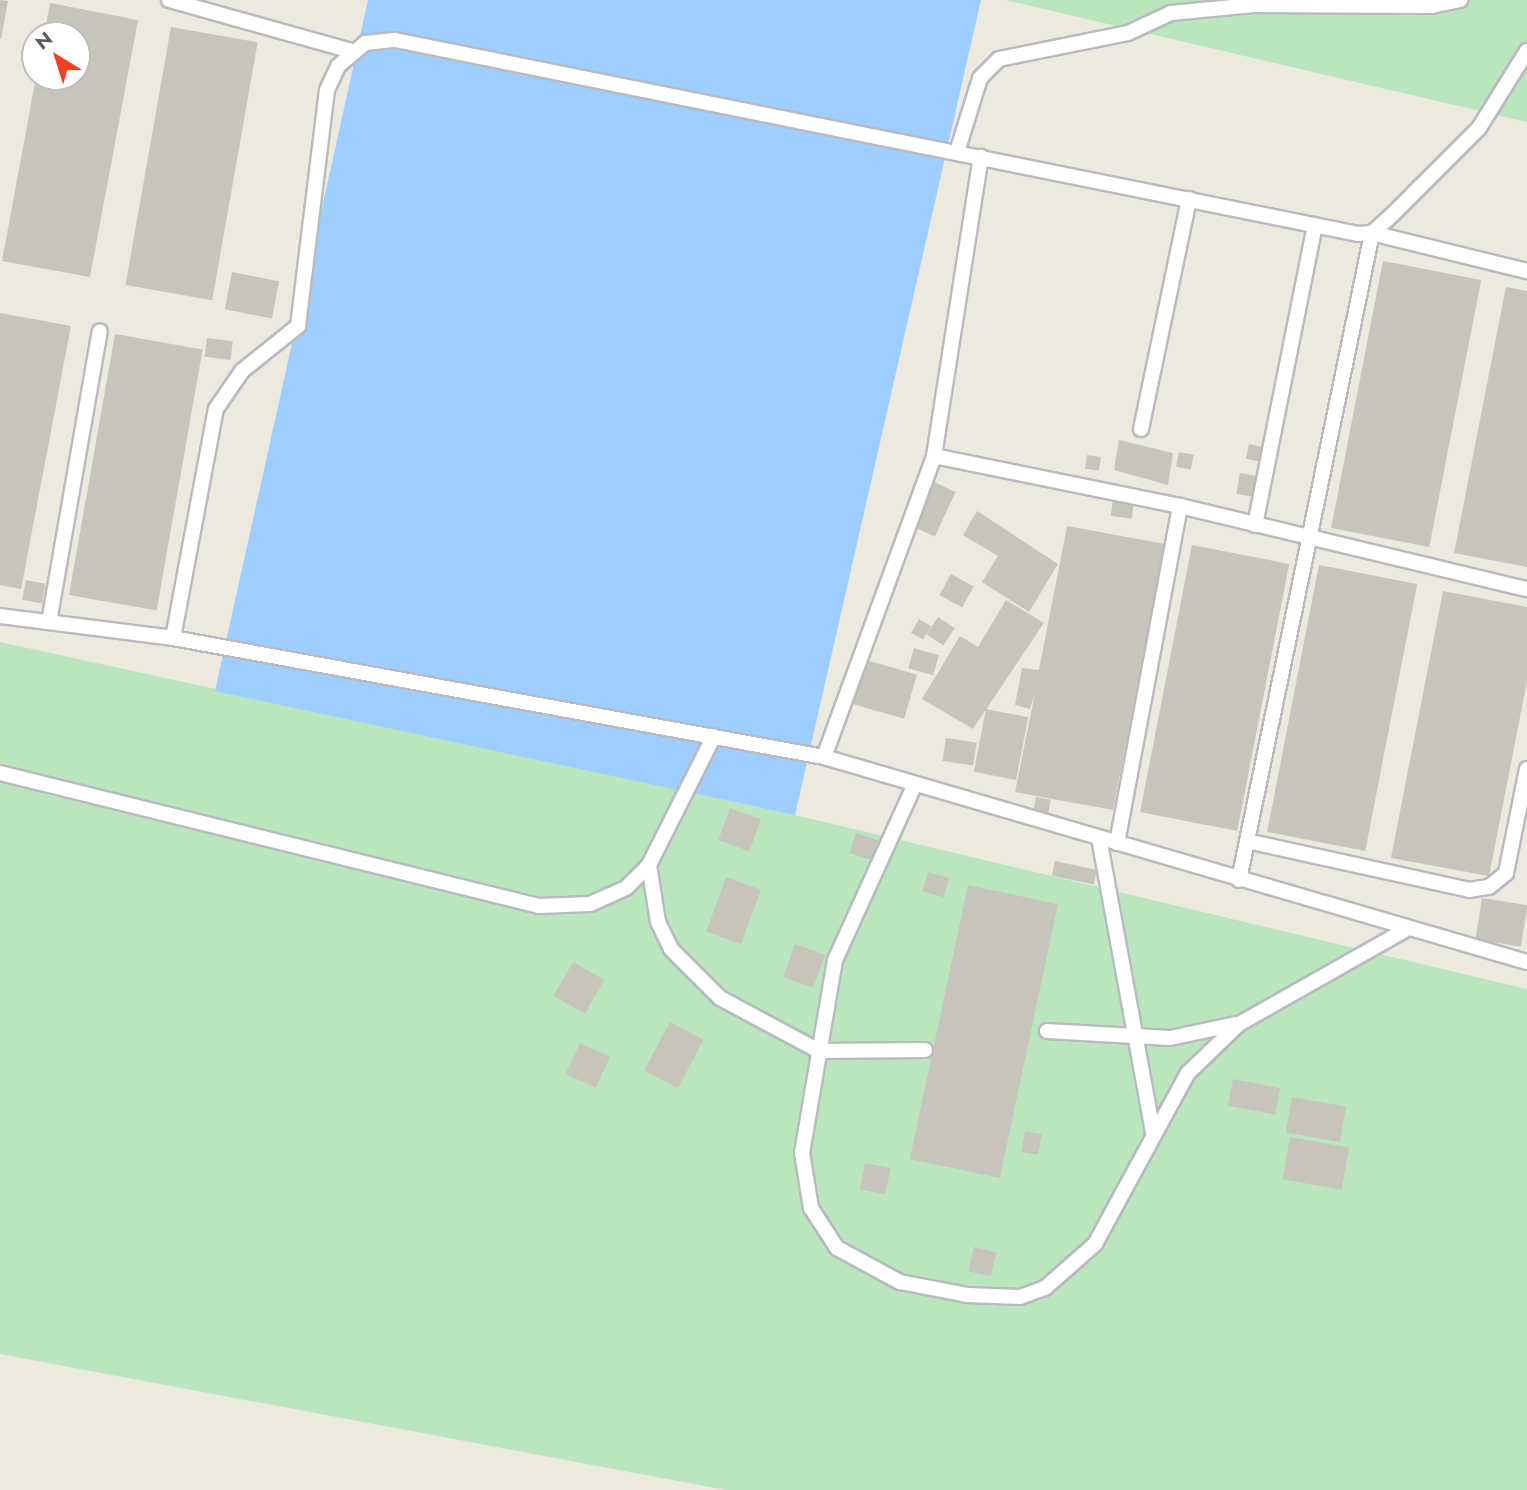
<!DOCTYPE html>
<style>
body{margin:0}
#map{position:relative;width:1527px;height:1490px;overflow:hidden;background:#eceadf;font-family:Jost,sans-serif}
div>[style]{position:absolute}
.green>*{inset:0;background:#bae6bd}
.water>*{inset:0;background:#9dceff}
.building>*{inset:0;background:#c7c4bc;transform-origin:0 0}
.roads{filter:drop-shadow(2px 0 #b7babf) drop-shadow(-2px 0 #b7babf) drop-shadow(0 2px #b7babf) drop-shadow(0 -2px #b7babf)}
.lane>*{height:14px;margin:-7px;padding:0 7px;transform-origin:7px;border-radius:7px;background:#fff}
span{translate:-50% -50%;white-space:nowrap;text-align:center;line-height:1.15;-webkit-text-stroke:6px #fff;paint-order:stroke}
.north{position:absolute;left:21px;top:21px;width:70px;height:70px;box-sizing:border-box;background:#fff;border:2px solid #bcbec0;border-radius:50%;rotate:322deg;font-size:19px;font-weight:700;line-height:28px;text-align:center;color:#585c61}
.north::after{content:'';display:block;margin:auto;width:24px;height:32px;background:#f03f22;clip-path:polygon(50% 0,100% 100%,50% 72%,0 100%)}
</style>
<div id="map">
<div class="green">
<i style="clip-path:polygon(1005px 0,1527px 0,1527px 122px)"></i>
<i style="clip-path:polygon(0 642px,795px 815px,1527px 989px,1527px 1490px,726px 1490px,0 1354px)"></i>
</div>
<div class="water">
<i style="clip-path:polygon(368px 0,981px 0,795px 815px,215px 691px)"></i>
</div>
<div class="building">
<i style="clip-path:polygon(0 0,8px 1px,1px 39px,0 39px)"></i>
<i style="clip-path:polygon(50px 3px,138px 20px,90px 277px,2px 261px,36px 77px,77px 77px,77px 35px,44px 35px)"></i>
<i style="left:171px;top:27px;width:88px;height:262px;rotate:10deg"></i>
<i style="left:1383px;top:261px;width:100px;height:272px;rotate:11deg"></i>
<i style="left:232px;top:272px;width:48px;height:38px;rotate:11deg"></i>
<i style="clip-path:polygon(1506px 287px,1527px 291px,1527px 567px,1454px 553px)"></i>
<i style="clip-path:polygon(0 313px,71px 326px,21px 589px,0 585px)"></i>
<i style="left:115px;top:334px;width:89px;height:265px;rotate:10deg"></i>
<i style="left:207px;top:338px;width:26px;height:19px;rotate:7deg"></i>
<i style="clip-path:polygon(1119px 440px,1173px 453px,1168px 485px,1114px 470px)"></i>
<i style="left:1249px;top:444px;width:14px;height:15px;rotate:12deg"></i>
<i style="left:1179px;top:452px;width:15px;height:15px;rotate:11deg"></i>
<i style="left:1087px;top:455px;width:14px;height:14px;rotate:8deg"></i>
<i style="left:1240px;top:473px;width:17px;height:21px;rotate:10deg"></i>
<i style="left:932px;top:481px;width:26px;height:49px;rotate:25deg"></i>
<i style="left:1113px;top:500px;width:21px;height:16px;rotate:8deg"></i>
<i style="clip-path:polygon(977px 511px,1058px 564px,1029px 612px,982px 582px,998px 556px,963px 535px)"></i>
<i style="clip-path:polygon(1067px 526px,1165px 544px,1113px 810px,1015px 792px,1035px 693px,1030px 709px,1015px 705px,1022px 668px,1039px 670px)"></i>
<i style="left:1192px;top:545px;width:99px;height:272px;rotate:11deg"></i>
<i style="left:1319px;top:565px;width:100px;height:272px;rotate:11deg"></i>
<i style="left:951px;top:574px;width:26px;height:24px;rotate:29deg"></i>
<i style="left:26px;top:580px;width:20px;height:20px;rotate:11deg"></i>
<i style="clip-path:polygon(1443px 591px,1527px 607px,1527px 681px,1489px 876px,1391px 858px)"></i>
<i style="clip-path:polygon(1006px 600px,1044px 623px,973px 729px,922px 699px,960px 636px,978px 647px)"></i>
<i style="left:938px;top:617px;width:20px;height:21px;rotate:33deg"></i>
<i style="left:919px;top:619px;width:14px;height:16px;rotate:30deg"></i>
<i style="left:914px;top:648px;width:26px;height:21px;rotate:16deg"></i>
<i style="left:866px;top:660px;width:53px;height:46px;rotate:16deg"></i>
<i style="left:986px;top:709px;width:43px;height:64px;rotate:11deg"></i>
<i style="left:946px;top:738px;width:31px;height:23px;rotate:9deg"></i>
<i style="left:1036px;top:797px;width:15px;height:14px;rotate:11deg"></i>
<i style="left:730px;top:808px;width:33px;height:34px;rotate:20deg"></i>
<i style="left:856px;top:833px;width:23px;height:21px;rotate:18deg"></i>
<i style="left:1055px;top:861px;width:43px;height:15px;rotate:12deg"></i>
<i style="left:928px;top:872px;width:22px;height:20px;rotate:16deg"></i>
<i style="left:726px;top:877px;width:37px;height:58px;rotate:20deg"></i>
<i style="left:968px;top:885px;width:92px;height:280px;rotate:12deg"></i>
<i style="left:1482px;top:898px;width:46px;height:42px;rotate:9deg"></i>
<i style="left:795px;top:944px;width:32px;height:35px;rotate:20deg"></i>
<i style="left:573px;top:962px;width:36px;height:39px;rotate:30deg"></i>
<i style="left:670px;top:1022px;width:38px;height:55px;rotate:28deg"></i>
<i style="left:580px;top:1043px;width:33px;height:34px;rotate:25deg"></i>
<i style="left:1233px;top:1079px;width:48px;height:27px;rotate:11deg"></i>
<i style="left:1292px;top:1097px;width:55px;height:36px;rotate:10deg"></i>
<i style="left:1025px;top:1131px;width:17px;height:21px;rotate:10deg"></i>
<i style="left:1290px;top:1137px;width:60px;height:43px;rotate:10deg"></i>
<i style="left:865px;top:1163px;width:26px;height:27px;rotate:11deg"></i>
<i style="left:974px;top:1247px;width:23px;height:25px;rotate:13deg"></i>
</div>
<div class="roads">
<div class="lane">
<i style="left:169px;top:0;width:190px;rotate:15.6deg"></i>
<i style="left:957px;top:152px;width:77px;rotate:-72.7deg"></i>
<i style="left:980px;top:78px;width:27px;rotate:-45deg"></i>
<i style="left:999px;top:59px;width:132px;rotate:-11.4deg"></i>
<i style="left:1128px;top:33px;width:47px;rotate:-24.9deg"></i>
<i style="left:1171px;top:13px;width:83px;rotate:-5.5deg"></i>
<i style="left:1254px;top:5px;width:178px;rotate:0.3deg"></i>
<i style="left:1432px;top:6px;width:29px;rotate:-12deg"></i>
<i style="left:1141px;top:429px;width:235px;rotate:-78.2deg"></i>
<i style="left:934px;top:456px;width:303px;rotate:-81.1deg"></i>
<i style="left:1255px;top:525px;width:306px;rotate:-78.7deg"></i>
<i style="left:0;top:616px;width:174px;rotate:7.2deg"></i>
<i style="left:173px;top:638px;width:662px;rotate:10.36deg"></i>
<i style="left:824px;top:757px;width:732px;rotate:16.26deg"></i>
<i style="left:49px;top:622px;width:295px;rotate:-80.1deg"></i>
<i style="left:173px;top:638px;width:233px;rotate:-79.4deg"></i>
<i style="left:216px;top:409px;width:46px;rotate:-55.6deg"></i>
<i style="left:242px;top:371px;width:72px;rotate:-38.8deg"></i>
<i style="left:298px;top:326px;width:238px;rotate:-83deg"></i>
<i style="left:327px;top:90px;width:26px;rotate:-65deg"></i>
<i style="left:338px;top:66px;width:35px;rotate:-40deg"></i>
<i style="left:365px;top:43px;width:30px;rotate:-6deg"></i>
<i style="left:395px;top:40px;width:982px;rotate:11.39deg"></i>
<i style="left:1358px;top:234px;width:14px;rotate:-4deg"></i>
<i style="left:1372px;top:233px;width:28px;rotate:-42deg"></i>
<i style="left:1393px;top:214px;width:122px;rotate:-45deg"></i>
<i style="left:1479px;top:128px;width:91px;rotate:-58.1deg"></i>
<i style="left:824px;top:757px;width:320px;rotate:-69.9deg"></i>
<i style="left:934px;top:456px;width:251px;rotate:11.5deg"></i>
<i style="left:1180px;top:506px;width:357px;rotate:13.5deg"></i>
<i style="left:0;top:773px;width:555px;rotate:13.86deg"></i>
<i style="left:539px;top:906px;width:51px;rotate:-2.2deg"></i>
<i style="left:590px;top:904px;width:39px;rotate:-24deg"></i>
<i style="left:626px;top:888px;width:33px;rotate:-45deg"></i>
<i style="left:649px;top:865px;width:144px;rotate:-63.3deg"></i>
<i style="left:915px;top:784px;width:193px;rotate:114.4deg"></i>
<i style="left:835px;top:960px;width:196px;rotate:99.7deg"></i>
<i style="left:802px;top:1153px;width:56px;rotate:80.7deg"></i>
<i style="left:811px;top:1208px;width:48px;rotate:57deg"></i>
<i style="left:837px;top:1248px;width:72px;rotate:28.4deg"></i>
<i style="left:900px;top:1282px;width:68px;rotate:11deg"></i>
<i style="left:967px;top:1295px;width:53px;rotate:2.2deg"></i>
<i style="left:1020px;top:1297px;width:27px;rotate:-20deg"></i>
<i style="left:1045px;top:1288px;width:67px;rotate:-41.3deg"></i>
<i style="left:1095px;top:1244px;width:195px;rotate:-61.5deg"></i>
<i style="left:1188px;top:1073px;width:71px;rotate:-43.9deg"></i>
<i style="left:1239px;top:1024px;width:195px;rotate:-29.5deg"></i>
<i style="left:1099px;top:838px;width:300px;rotate:79.6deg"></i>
<i style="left:1247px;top:841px;width:227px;rotate:12.4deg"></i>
<i style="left:1469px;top:890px;width:20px;rotate:-9deg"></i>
<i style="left:1489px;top:887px;width:22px;rotate:-39deg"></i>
<i style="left:1506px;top:873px;width:106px;rotate:-78.6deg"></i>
<i style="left:1117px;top:843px;width:343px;rotate:-79.4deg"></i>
<i style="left:649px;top:865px;width:58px;rotate:81deg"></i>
<i style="left:658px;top:922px;width:30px;rotate:64deg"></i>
<i style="left:671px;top:949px;width:69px;rotate:45deg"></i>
<i style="left:720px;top:998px;width:112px;rotate:28.2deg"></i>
<i style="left:819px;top:1051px;width:106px;rotate:-0.5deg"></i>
<i style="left:1239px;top:880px;width:661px;rotate:-78.38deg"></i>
<i style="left:1372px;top:233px;width:160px;rotate:13.8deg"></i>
<i style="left:1047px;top:1031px;width:123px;rotate:3.3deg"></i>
<i style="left:1170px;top:1038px;width:67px;rotate:-12deg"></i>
</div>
</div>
<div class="north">N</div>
</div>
